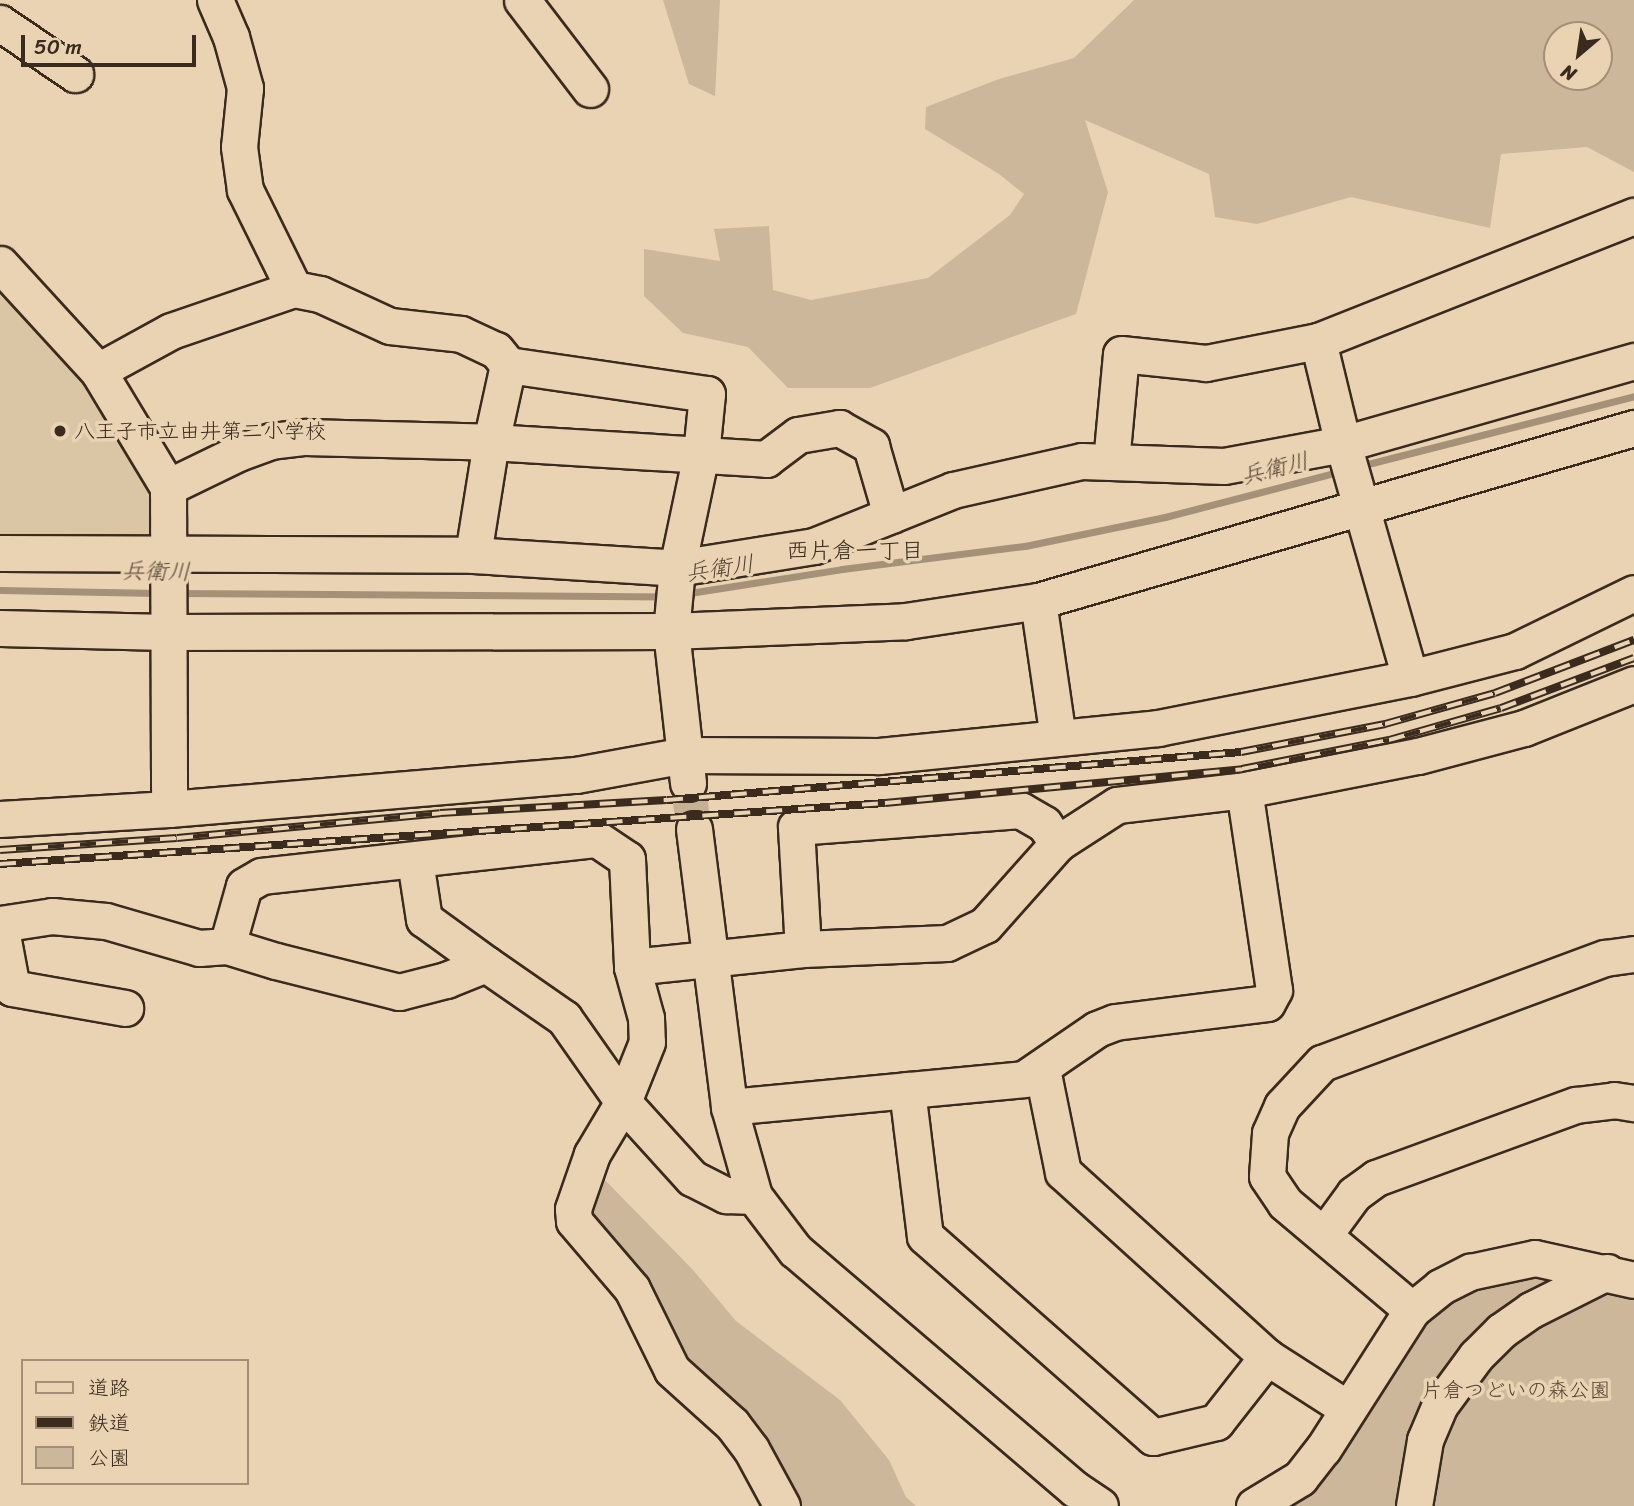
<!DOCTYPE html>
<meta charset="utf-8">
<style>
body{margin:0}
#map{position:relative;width:1634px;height:1506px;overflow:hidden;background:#e9d3b2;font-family:Sriracha,"Klee One",sans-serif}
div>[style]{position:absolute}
.built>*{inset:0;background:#dac5a5}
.green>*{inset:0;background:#cdb79a}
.stream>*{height:7px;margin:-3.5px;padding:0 3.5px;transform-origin:3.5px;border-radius:3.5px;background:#a59078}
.minor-tunnel>*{height:35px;margin-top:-17.5px;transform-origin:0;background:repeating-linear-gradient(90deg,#c6b194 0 35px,transparent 0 53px)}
.roads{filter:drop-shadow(2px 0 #3b2a1e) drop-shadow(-2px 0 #3b2a1e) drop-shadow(0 2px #3b2a1e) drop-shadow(0 -2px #3b2a1e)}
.minor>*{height:35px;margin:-17.5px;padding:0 17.5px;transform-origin:17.5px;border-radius:17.5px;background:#e9d3b2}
.rail>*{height:8px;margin-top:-4px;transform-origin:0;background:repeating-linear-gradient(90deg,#e9d3b2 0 16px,#3b2a1e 0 32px);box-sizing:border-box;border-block:2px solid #3b2a1e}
.dots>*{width:19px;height:19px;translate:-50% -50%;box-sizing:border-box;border:4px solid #e9d3b2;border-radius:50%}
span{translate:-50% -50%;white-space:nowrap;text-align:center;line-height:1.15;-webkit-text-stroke:7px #e9d3b2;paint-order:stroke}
.poi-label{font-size:21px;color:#3b2a1e}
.left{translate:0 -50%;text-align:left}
.park-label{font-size:21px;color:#513f31}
.water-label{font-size:23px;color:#503e30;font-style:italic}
.neighbourhood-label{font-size:23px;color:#3b2a1e}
.legend{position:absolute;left:21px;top:1359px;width:228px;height:126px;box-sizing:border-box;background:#e9d3b2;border:2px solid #a38f77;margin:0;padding:9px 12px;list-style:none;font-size:21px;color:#3b2a1e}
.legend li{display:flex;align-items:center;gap:14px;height:35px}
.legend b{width:35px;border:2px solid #a38f77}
.north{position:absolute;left:1543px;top:21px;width:70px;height:70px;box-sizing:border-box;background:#e9d3b2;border:2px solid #a38f77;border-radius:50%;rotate:209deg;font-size:19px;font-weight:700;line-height:28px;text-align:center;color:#3b2a1e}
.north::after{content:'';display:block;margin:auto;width:24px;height:32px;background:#3b2a1e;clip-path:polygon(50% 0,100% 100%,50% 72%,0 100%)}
.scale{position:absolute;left:21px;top:35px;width:175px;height:32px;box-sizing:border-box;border:4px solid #3b2a1e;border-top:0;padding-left:9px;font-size:21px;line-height:24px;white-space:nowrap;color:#3b2a1e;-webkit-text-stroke:5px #e9d3b2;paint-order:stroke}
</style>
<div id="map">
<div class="built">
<i style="clip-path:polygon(0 277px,89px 377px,152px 485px,155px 524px,149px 534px,0 534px)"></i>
</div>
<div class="green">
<i style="clip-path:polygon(663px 0,720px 0,715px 96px,689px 84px)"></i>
<i style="clip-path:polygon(evenodd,1134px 0,1634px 0,1634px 172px,1587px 147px,1501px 154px,1490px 228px,1351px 197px,1257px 224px,1215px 217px,1209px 174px,1085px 120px,1108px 192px,1076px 314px,870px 388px,788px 388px,748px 347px,683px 333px,644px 296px,644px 249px,720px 261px,714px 229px,769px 226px,773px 290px,811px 300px,928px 278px,1010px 215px,1024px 194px,999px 174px,925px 129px,926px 107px,999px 79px,1074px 58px,1134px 0,1599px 35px,1599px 77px,1557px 77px,1557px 35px,1599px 35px)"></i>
<i style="clip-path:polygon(602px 1177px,693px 1270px,736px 1321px,840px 1400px,889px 1460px,906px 1497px,916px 1506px,795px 1506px,681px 1360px,648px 1289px,628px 1254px,592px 1220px,584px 1204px)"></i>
<i style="clip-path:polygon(1518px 1272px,1634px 1294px,1634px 1506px,1278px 1506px,1418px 1320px,1451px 1293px)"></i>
</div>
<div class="stream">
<i style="left:1360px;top:466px;width:283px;rotate:-14.3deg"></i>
<i style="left:0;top:590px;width:157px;rotate:1.1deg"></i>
<i style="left:176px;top:593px;width:489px;rotate:0.4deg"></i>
<i style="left:683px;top:594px;width:161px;rotate:-8.9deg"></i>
<i style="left:842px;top:569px;width:184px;rotate:-7.2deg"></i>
<i style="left:1025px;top:546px;width:143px;rotate:-11.7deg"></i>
<i style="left:1165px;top:517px;width:183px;rotate:-14.6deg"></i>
</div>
<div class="minor-tunnel">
<i style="left:688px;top:783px;width:46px;rotate:82.6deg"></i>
</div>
<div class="roads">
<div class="minor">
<i style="left:215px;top:0;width:40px;rotate:66.6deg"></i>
<i style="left:231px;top:37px;width:53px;rotate:74.6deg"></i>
<i style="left:245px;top:88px;width:59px;rotate:95.8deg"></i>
<i style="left:239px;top:147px;width:43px;rotate:82.1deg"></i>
<i style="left:245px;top:190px;width:110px;rotate:63.7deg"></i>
<i style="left:522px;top:0;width:112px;rotate:52.6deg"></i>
<i style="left:0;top:23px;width:91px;rotate:34.2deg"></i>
<i style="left:0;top:264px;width:145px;rotate:47.5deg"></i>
<i style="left:98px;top:371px;width:135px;rotate:58.9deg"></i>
<i style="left:168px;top:487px;width:322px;rotate:89.8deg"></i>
<i style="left:1318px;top:341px;width:106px;rotate:76.4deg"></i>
<i style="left:1343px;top:444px;width:243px;rotate:74deg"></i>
<i style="left:508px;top:365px;width:201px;rotate:8.3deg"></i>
<i style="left:707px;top:394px;width:60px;rotate:95.7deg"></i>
<i style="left:701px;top:454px;width:116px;rotate:101.9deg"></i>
<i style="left:677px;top:568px;width:63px;rotate:95.4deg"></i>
<i style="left:671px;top:631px;width:153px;rotate:83.6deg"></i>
<i style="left:98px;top:371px;width:83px;rotate:-28.7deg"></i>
<i style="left:171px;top:331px;width:130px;rotate:-18.9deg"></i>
<i style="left:294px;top:289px;width:26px;rotate:11deg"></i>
<i style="left:320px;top:294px;width:77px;rotate:24.6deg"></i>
<i style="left:390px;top:326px;width:71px;rotate:6.4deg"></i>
<i style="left:461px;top:334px;width:38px;rotate:25deg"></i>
<i style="left:496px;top:350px;width:19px;rotate:51deg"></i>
<i style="left:508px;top:365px;width:79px;rotate:102.4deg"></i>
<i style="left:491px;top:442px;width:114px;rotate:99.1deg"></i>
<i style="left:1111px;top:462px;width:108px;rotate:-84.7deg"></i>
<i style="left:1121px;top:354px;width:85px;rotate:6deg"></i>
<i style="left:1206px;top:363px;width:114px;rotate:-11.1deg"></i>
<i style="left:1318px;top:341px;width:340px;rotate:-21.6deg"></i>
<i style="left:168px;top:487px;width:78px;rotate:-25.9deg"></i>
<i style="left:238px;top:453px;width:35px;rotate:-20deg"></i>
<i style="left:271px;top:441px;width:34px;rotate:-7deg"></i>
<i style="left:305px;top:437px;width:186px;rotate:1.5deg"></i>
<i style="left:491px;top:442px;width:276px;rotate:3.5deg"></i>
<i style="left:766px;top:459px;width:40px;rotate:-37deg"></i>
<i style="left:798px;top:435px;width:42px;rotate:-9.7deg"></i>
<i style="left:839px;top:428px;width:37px;rotate:29deg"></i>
<i style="left:871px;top:446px;width:72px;rotate:73.8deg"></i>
<i style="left:0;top:553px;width:473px;rotate:0.2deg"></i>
<i style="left:473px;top:555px;width:204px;rotate:3.6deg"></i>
<i style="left:677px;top:568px;width:139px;rotate:-9.1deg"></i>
<i style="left:814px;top:546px;width:150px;rotate:-21.9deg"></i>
<i style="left:953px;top:490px;width:132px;rotate:-12.7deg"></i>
<i style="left:1082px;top:461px;width:142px;rotate:2deg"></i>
<i style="left:1224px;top:466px;width:121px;rotate:-10.5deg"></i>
<i style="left:1343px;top:444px;width:303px;rotate:-15.9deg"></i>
<i style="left:1038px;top:601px;width:138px;rotate:81.7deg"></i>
<i style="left:0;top:628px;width:166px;rotate:1.4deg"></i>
<i style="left:166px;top:632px;width:505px;rotate:-0.11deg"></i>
<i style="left:671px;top:631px;width:235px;rotate:-2.4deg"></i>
<i style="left:906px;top:621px;width:134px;rotate:-8.6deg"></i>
<i style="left:1038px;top:601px;width:621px;rotate:-16.19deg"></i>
<i style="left:0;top:819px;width:169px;rotate:-3.4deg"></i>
<i style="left:169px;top:809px;width:408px;rotate:-4.8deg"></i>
<i style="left:576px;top:775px;width:111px;rotate:-10.4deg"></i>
<i style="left:685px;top:755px;width:194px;rotate:0.3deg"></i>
<i style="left:879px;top:756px;width:280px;rotate:-5.7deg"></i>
<i style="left:1158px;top:728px;width:257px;rotate:-11.2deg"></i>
<i style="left:1410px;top:678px;width:108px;rotate:-14.4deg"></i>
<i style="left:1515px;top:651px;width:132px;rotate:-26deg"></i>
<i style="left:694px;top:829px;width:280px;rotate:82.8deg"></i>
<i style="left:729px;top:1107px;width:92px;rotate:74.3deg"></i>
<i style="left:754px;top:1196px;width:68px;rotate:52.8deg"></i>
<i style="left:795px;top:1250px;width:368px;rotate:40.5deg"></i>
<i style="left:1075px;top:1489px;width:30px;rotate:34deg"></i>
<i style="left:415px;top:861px;width:59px;rotate:81.2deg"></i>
<i style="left:424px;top:919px;width:77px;rotate:36deg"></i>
<i style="left:0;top:924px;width:53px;rotate:-8.7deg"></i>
<i style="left:52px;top:916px;width:54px;rotate:5.3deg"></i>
<i style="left:106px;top:921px;width:97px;rotate:16.2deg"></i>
<i style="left:199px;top:948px;width:28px;rotate:-4deg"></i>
<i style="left:227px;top:946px;width:51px;rotate:17deg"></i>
<i style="left:276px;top:961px;width:127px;rotate:14.1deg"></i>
<i style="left:399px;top:992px;width:49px;rotate:-14.3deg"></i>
<i style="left:446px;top:980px;width:43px;rotate:-21.8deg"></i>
<i style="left:486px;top:964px;width:95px;rotate:34.7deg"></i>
<i style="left:564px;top:1018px;width:103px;rotate:54.9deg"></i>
<i style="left:623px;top:1102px;width:103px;rotate:47.8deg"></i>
<i style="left:692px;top:1178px;width:38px;rotate:27deg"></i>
<i style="left:726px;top:1195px;width:28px;rotate:2deg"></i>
<i style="left:0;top:924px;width:65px;rotate:79.4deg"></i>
<i style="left:12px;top:988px;width:115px;rotate:10deg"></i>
<i style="left:227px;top:946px;width:62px;rotate:-74.2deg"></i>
<i style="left:244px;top:886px;width:20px;rotate:-30deg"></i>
<i style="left:261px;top:876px;width:338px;rotate:-6.3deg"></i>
<i style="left:597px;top:839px;width:36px;rotate:34deg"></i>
<i style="left:627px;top:859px;width:108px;rotate:87.3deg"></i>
<i style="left:632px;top:967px;width:53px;rotate:74.6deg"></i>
<i style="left:646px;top:1018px;width:24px;rotate:88deg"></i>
<i style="left:647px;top:1042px;width:65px;rotate:111.8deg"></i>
<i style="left:623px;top:1102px;width:61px;rotate:120.8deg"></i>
<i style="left:592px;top:1154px;width:58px;rotate:109.1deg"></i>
<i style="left:573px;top:1209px;width:12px;rotate:85deg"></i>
<i style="left:574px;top:1221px;width:89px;rotate:49.5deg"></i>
<i style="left:632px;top:1289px;width:90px;rotate:63.7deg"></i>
<i style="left:672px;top:1370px;width:81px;rotate:42deg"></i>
<i style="left:732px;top:1424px;width:31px;rotate:53deg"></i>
<i style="left:751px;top:1449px;width:65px;rotate:61.5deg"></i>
<i style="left:803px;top:949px;width:122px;rotate:-93.3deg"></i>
<i style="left:796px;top:827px;width:225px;rotate:-4.3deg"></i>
<i style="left:1020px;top:810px;width:28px;rotate:30deg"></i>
<i style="left:1044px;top:824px;width:24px;rotate:54deg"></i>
<i style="left:632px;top:967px;width:172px;rotate:-6deg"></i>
<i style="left:803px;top:949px;width:144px;rotate:-2.4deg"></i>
<i style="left:947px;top:943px;width:42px;rotate:-25.3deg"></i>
<i style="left:985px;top:925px;width:110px;rotate:-48.3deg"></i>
<i style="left:1058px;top:843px;width:70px;rotate:-32.8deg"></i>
<i style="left:1117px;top:805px;width:128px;rotate:-6.7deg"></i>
<i style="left:1244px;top:790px;width:177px;rotate:-11.1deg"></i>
<i style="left:1418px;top:756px;width:110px;rotate:-14.8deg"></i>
<i style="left:1524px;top:728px;width:118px;rotate:-21.8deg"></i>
<i style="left:1042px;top:1069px;width:105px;rotate:78.5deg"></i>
<i style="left:1063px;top:1172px;width:275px;rotate:42.2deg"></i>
<i style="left:1267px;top:1357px;width:96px;rotate:32.7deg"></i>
<i style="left:907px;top:1090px;width:147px;rotate:83deg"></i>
<i style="left:925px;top:1236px;width:304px;rotate:41.4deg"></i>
<i style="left:1153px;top:1437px;width:65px;rotate:-13.4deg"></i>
<i style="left:1216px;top:1422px;width:83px;rotate:-51.9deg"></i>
<i style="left:729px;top:1107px;width:296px;rotate:-5.4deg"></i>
<i style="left:1024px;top:1079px;width:88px;rotate:-34.4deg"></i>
<i style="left:1097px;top:1029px;width:19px;rotate:-21deg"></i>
<i style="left:1115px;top:1022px;width:153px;rotate:-7.1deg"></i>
<i style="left:1267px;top:1003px;width:15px;rotate:-62deg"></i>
<i style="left:1274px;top:990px;width:202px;rotate:-98.5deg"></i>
<i style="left:1324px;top:1235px;width:51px;rotate:-53.8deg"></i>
<i style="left:1354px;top:1194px;width:27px;rotate:-36deg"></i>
<i style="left:1376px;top:1178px;width:213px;rotate:-20.1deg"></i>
<i style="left:1576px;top:1105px;width:38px;rotate:-7deg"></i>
<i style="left:1614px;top:1100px;width:20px;rotate:9deg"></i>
<i style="left:1412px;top:1310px;width:166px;rotate:-139.9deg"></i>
<i style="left:1285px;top:1203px;width:32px;rotate:-124deg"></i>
<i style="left:1267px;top:1176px;width:43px;rotate:-86deg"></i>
<i style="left:1270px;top:1133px;width:30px;rotate:-66deg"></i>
<i style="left:1282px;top:1106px;width:59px;rotate:-47.1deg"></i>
<i style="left:1322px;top:1063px;width:302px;rotate:-20.4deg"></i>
<i style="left:1605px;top:958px;width:29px;rotate:-8deg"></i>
<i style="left:1254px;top:1506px;width:54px;rotate:-31.3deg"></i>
<i style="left:1300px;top:1478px;width:37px;rotate:-52deg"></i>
<i style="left:1323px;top:1449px;width:165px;rotate:-57.4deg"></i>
<i style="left:1412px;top:1310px;width:36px;rotate:-39deg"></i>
<i style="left:1440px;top:1287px;width:34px;rotate:-27deg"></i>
<i style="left:1470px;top:1272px;width:66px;rotate:-12.2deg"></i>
<i style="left:1535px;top:1258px;width:101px;rotate:12.5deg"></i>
<i style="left:1414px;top:1506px;width:67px;rotate:-80.5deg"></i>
<i style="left:1425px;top:1440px;width:38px;rotate:-67deg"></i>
<i style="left:1440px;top:1405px;width:61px;rotate:-53.7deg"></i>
<i style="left:1476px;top:1356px;width:35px;rotate:-45deg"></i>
<i style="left:1501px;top:1331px;width:37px;rotate:-35deg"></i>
<i style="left:1531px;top:1310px;width:85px;rotate:-26.6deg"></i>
</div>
</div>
<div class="rail">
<i style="left:0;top:850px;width:177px;rotate:-3.9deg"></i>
<i style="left:177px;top:838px;width:264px;rotate:-5.4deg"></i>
<i style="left:440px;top:813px;width:227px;rotate:-3.3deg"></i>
<i style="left:667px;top:800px;width:576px;rotate:-4.78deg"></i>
<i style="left:1241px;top:752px;width:147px;rotate:-11deg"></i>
<i style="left:1385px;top:724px;width:114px;rotate:-15.7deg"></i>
<i style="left:1495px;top:693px;width:149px;rotate:-20.9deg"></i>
<i style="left:0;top:864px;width:887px;rotate:-3.94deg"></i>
<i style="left:885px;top:803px;width:359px;rotate:-5.4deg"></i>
<i style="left:1242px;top:769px;width:150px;rotate:-11.2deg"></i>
<i style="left:1389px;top:740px;width:116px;rotate:-15.9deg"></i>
<i style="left:1501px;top:708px;width:142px;rotate:-20.6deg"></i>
</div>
<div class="dots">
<i style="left:60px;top:431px;background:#3b2a1e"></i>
</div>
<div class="poi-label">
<span class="left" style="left:74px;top:431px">八王子市立由井第二小学校</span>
</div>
<div class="park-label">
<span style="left:1516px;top:1390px">片倉つどいの森公園</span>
</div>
<div class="water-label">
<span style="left:1275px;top:469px;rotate:-14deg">兵衛川</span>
<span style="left:720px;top:569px;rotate:-8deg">兵衛川</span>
<span style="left:156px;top:572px;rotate:1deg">兵衛川</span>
</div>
<div class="neighbourhood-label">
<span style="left:855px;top:551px">西片倉一丁目</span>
</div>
<ul class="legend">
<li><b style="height:9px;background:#e9d3b2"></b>道路</li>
<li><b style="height:9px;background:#3b2a1e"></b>鉄道</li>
<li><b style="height:19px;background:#cdb79a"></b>公園</li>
</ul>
<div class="north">N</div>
<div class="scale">50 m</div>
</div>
